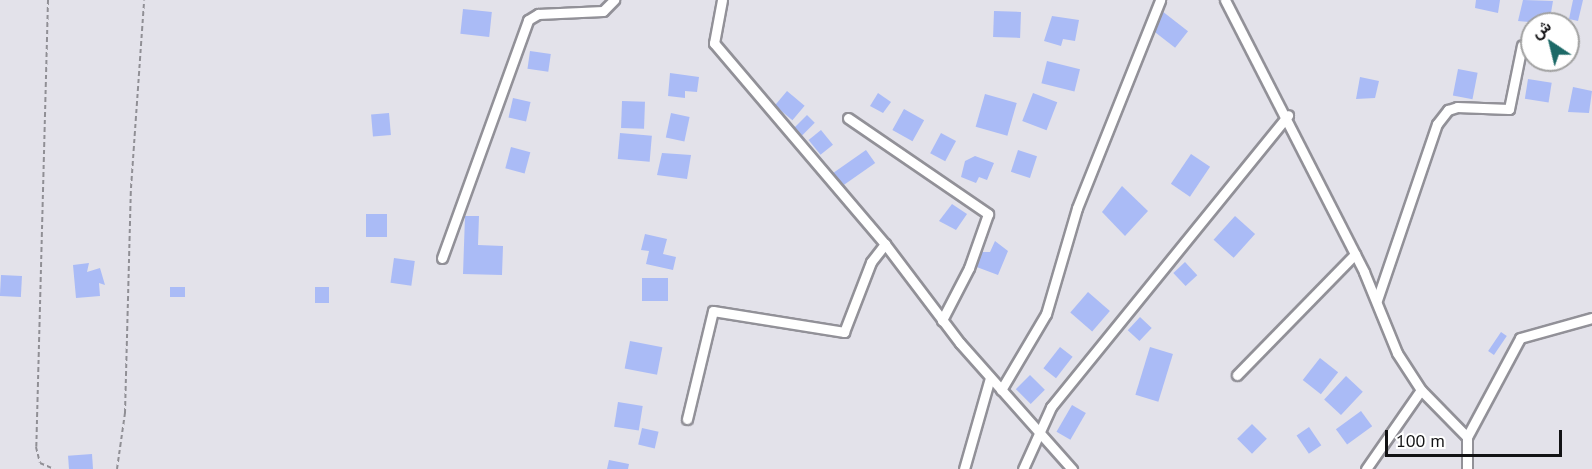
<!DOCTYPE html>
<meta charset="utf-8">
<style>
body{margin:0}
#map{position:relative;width:1592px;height:469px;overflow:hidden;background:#e3e2ea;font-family:"PT Sans",Vazirmatn,sans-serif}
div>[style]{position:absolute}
.building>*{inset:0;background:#aabbf6;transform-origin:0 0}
.path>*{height:2px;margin-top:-1px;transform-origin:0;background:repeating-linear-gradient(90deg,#908f95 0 4.5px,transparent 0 7.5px)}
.roads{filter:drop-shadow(2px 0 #929198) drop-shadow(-2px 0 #929198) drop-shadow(0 2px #929198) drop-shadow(0 -2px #929198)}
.street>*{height:9px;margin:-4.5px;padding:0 4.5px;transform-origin:4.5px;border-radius:4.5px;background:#fff}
span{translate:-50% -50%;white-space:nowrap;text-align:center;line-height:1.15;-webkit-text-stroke:4.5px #fff;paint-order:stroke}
.north{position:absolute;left:1520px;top:12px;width:60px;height:60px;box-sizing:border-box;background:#fff;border:2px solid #a1a1a1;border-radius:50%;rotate:325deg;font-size:16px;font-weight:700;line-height:24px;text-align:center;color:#131315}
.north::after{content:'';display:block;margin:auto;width:21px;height:27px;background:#1c6967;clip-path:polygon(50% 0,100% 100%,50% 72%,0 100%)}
.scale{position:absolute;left:1385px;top:430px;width:177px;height:27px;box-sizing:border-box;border:3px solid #131315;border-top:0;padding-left:8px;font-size:18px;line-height:21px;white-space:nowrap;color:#131315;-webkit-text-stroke:4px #fff;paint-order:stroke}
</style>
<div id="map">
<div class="building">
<i style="clip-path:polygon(1476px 0,1500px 0,1498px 13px,1475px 8px)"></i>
<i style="clip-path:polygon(1523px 0,1553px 1px,1549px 24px,1518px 21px)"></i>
<i style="clip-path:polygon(1573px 0,1583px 0,1578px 21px,1569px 19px)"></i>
<i style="left:463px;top:9px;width:29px;height:25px;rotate:6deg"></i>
<i style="left:994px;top:11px;width:27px;height:26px;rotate:2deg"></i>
<i style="left:1162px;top:11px;width:33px;height:21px;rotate:38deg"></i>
<i style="clip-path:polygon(1052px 16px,1079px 20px,1075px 41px,1063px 39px,1061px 46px,1044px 41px)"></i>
<i style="left:530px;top:51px;width:21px;height:18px;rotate:8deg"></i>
<i style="left:1047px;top:61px;width:34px;height:23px;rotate:14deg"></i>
<i style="left:1458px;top:69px;width:20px;height:27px;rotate:11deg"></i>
<i style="clip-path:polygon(670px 73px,699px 77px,697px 92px,685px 91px,685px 98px,668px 96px)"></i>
<i style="clip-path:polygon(1360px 77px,1379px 81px,1375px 98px,1356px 99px)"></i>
<i style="left:1528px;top:79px;width:24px;height:20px;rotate:9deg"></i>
<i style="clip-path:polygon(1573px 87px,1592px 91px,1589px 113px,1568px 112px)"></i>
<i style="left:787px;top:91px;width:23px;height:19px;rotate:40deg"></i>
<i style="clip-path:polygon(878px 93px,891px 102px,883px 113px,870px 106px)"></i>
<i style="left:1033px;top:93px;width:26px;height:30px;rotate:21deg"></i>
<i style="left:985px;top:94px;width:33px;height:34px;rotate:16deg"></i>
<i style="left:513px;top:98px;width:18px;height:20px;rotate:13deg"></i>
<i style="left:622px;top:101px;width:23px;height:27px;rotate:2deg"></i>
<i style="left:904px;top:109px;width:23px;height:24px;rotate:29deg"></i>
<i style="left:389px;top:113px;width:22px;height:18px;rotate:85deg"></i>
<i style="left:671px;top:113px;width:19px;height:25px;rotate:12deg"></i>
<i style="left:807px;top:115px;width:11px;height:18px;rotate:45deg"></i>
<i style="left:821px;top:130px;width:19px;height:16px;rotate:51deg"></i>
<i style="left:620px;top:133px;width:32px;height:26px;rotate:5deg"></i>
<i style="left:941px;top:133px;width:17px;height:23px;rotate:28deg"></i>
<i style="left:511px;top:147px;width:20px;height:22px;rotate:15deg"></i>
<i style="left:866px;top:150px;width:16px;height:41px;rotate:55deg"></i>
<i style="left:1018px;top:150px;width:20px;height:23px;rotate:18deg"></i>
<i style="clip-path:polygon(662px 153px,691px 155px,687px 179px,657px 175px)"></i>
<i style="left:1191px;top:154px;width:23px;height:36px;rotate:34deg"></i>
<i style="clip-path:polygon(975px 156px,994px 163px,987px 180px,979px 177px,976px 183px,961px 177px,965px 161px)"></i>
<i style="clip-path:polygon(1122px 186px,1148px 211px,1125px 236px,1102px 212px)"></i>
<i style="clip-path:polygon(952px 204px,967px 214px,956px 230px,939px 221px)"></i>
<i style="left:366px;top:214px;width:21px;height:23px"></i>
<i style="clip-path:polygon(465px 216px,479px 216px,478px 245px,503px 246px,502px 275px,463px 274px)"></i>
<i style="left:1235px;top:216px;width:27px;height:32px;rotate:42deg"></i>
<i style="clip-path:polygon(645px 234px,667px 239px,663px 254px,676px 257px,673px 270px,646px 264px,649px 251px,641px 250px)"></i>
<i style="clip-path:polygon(995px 241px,1008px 251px,998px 275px,974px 266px,981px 252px,990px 252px)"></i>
<i style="left:394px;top:258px;width:21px;height:25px;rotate:8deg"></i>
<i style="left:1185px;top:262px;width:18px;height:16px;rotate:47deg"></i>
<i style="clip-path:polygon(89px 263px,87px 272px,100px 268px,105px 285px,99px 283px,100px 296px,76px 298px,73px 265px)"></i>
<i style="left:1px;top:275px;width:21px;height:21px;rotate:3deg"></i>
<i style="left:642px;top:278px;width:26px;height:23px"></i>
<i style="left:170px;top:287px;width:15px;height:10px"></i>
<i style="left:315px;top:287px;width:14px;height:16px"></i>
<i style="left:1088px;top:292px;width:29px;height:27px;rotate:41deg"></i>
<i style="left:1140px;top:317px;width:16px;height:18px;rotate:43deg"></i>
<i style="left:1501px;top:332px;width:7px;height:23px;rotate:34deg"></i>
<i style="left:630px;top:341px;width:33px;height:28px;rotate:11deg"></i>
<i style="left:1060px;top:347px;width:16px;height:27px;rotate:38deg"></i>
<i style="left:1150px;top:347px;width:24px;height:50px;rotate:17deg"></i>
<i style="left:1320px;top:358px;width:23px;height:28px;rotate:38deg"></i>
<i style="left:1030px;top:375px;width:21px;height:20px;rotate:45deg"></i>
<i style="left:1346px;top:376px;width:23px;height:32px;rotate:43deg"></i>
<i style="left:618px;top:402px;width:25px;height:25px;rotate:9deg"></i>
<i style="left:1072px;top:405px;width:16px;height:31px;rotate:30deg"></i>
<i style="left:1361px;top:411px;width:19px;height:31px;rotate:54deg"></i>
<i style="left:1252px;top:424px;width:21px;height:21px;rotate:45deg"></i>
<i style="left:1309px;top:427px;width:22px;height:15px;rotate:56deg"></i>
<i style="left:642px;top:428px;width:17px;height:17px;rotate:13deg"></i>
<i style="left:92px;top:454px;width:15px;height:24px;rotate:86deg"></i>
<i style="clip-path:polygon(609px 460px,629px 464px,628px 469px,607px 469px)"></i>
</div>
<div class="path">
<i style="left:48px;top:0;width:447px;rotate:91.5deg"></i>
<i style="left:36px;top:447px;width:16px;rotate:76deg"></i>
<i style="left:40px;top:463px;width:15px;rotate:23deg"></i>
<i style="left:117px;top:469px;width:57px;rotate:-81.9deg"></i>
<i style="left:125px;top:413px;width:225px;rotate:-88.5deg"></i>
<i style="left:131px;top:188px;width:188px;rotate:-86deg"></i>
</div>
<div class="roads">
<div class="street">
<i style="left:722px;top:0;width:44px;rotate:100.5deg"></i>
<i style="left:714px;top:43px;width:264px;rotate:49.6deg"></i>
<i style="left:885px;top:244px;width:124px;rotate:52.9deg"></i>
<i style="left:960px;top:343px;width:169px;rotate:48.4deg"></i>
<i style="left:1225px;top:0;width:305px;rotate:62.9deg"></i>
<i style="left:1364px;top:272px;width:87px;rotate:67.8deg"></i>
<i style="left:1397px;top:353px;width:44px;rotate:57deg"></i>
<i style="left:1421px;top:390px;width:66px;rotate:45.6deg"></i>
<i style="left:848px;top:118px;width:170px;rotate:34.4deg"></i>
<i style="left:988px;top:214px;width:57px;rotate:109.4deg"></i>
<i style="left:969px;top:268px;width:59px;rotate:117.4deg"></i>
<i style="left:442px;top:258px;width:253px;rotate:-70.1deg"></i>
<i style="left:528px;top:20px;width:12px;rotate:-31deg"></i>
<i style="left:538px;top:14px;width:65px;rotate:-2.6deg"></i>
<i style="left:603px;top:11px;width:16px;rotate:-45deg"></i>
<i style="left:1377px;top:300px;width:186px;rotate:-71.2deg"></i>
<i style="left:1437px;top:124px;width:18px;rotate:-52deg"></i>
<i style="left:1448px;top:110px;width:9px;rotate:-18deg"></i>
<i style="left:1457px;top:107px;width:52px;rotate:2.2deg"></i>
<i style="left:1509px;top:109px;width:65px;rotate:-78.5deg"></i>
<i style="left:1237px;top:375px;width:169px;rotate:-45.7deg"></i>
<i style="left:1001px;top:390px;width:88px;rotate:-59.4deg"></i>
<i style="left:1046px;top:314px;width:110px;rotate:-73.7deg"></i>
<i style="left:1077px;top:208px;width:224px;rotate:-68.2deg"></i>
<i style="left:687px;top:419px;width:111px;rotate:-76.5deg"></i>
<i style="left:713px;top:311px;width:133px;rotate:9.1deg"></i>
<i style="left:844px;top:332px;width:75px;rotate:-68.9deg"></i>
<i style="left:871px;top:262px;width:23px;rotate:-52deg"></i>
<i style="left:964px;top:469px;width:95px;rotate:-74.1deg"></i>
<i style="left:1023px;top:469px;width:68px;rotate:-65.7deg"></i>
<i style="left:1051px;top:407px;width:376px;rotate:-50.9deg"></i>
<i style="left:1366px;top:469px;width:96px;rotate:-55.2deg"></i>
<i style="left:1467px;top:469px;width:32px;rotate:-90deg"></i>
<i style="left:1467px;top:437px;width:112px;rotate:-61.8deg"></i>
<i style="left:1520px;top:338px;width:75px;rotate:-15.5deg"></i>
</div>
</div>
<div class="north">ش</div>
<div class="scale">100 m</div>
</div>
